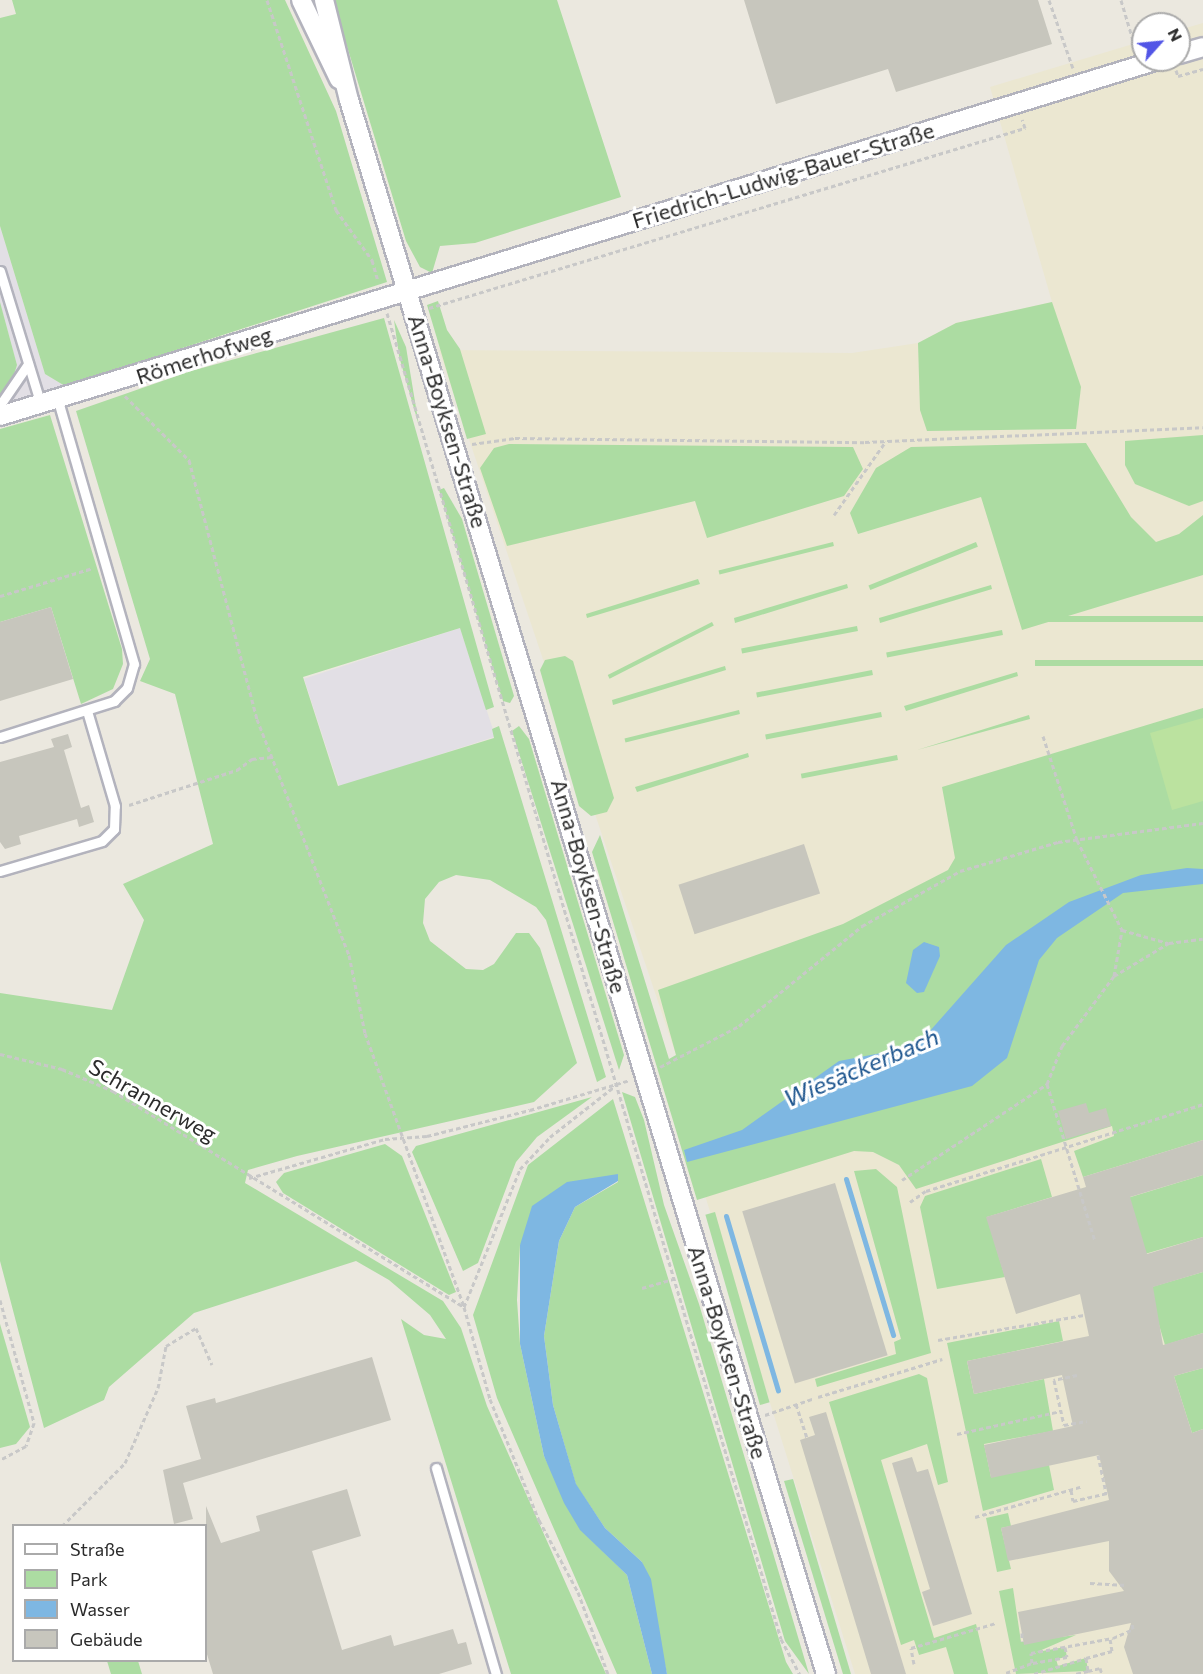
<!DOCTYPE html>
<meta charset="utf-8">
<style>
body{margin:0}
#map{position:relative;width:1203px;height:1674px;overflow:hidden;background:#ebe8df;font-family:Commissioner,sans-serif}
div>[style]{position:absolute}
.industrial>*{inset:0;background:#e2dfe5;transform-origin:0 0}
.education>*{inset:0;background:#ebe7d1}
.green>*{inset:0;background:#acdca2;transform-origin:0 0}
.pitch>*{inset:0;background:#bbe29f}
.water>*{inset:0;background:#7eb7e2}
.stream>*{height:5px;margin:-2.5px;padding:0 2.5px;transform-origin:2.5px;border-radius:2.5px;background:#7eb7e2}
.building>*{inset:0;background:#c7c6bd;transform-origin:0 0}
.path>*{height:3px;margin-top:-1.5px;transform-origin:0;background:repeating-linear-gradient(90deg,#c8c8c8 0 4.5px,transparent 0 7.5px)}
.roads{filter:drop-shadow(2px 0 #b3b3bd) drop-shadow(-2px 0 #b3b3bd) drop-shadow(0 2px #b3b3bd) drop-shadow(0 -2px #b3b3bd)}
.lane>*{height:9px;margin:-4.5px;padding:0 4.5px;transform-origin:4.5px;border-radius:4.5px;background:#fff}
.street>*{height:18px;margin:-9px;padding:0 9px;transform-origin:9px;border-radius:9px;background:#fff}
span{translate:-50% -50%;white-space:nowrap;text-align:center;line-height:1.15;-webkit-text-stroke:6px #fff;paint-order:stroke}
.street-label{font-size:22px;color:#2b2b2b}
.water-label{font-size:24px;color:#1d558e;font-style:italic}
.legend{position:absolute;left:12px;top:1524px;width:195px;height:138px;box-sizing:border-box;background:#fff;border:2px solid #aaa;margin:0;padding:8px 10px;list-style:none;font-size:18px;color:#2b2b2b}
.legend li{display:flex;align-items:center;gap:12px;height:30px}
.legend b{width:30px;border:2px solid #aaa}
.north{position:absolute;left:1131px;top:12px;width:60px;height:60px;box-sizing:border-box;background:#fff;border:2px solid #aaa;border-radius:50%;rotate:63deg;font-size:16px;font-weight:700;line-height:24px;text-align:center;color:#2b2b2b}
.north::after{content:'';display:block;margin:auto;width:21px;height:27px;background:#5255e6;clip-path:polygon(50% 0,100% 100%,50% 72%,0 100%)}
</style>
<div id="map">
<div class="industrial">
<i style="clip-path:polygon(0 226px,45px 374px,65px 386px,69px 396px,16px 409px,0 404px,17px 365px,0 302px)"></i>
<i style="left:460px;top:628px;width:114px;height:164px;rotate:72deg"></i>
</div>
<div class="education">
<i style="clip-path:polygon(1203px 23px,1203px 1674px,855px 1674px,697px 1170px,676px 1055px,439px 350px,852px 353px,918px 343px,956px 323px,1052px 302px,990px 87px,1143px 41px,1143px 60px,1179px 60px,1179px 30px)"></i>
</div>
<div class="green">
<i style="clip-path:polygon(12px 0,285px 0,336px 111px,387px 282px,65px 386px,45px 374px,0 226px,0 18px,16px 14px)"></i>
<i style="clip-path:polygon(333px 0,557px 0,621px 197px,475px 243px,440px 246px,432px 273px,420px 267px,406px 241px)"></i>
<i style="clip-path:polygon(438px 301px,447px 330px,460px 349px,486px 434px,467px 439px,427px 305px)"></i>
<i style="clip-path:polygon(0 302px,17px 365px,9px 390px,0 396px)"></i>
<i style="clip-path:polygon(1052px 302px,1081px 387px,1076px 429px,927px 431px,920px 410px,918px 343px,956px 323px)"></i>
<i style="clip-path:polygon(384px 318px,494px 707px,486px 710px,460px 628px,303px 677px,338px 786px,494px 738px,492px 729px,499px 726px,606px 1077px,597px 1082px,546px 920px,536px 907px,490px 880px,456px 875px,439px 882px,425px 899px,423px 923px,430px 941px,466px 969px,483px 970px,494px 964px,516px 933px,529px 933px,540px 948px,577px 1063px,534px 1102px,297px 1156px,248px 1170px,245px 1183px,443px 1301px,461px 1328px,487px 1406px,606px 1674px,511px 1674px,401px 1319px,424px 1335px,446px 1339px,430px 1315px,389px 1280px,356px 1261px,194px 1313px,109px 1387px,104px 1400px,44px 1428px,0 1261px,0 993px,112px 1010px,144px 920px,123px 884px,213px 844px,175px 694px,140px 681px,150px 659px,76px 411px,191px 371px)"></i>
<i style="clip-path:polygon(394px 320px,406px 347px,419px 426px,399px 356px)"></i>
<i style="clip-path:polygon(50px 415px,122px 649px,123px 664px,113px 689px,81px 704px,51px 607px,0 622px,0 429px)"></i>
<i style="clip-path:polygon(1203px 435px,1203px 501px,1189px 506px,1135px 484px,1125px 465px,1125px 441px)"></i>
<i style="clip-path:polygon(1086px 443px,1131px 517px,1156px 542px,1179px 534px,1203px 515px,1203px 575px,1022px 630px,981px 497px,858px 534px,850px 513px,876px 468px,911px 447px)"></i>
<i style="clip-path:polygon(509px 444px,853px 447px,863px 469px,844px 496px,707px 538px,695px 501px,507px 546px,480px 468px,494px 448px)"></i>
<i style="clip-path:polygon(444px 488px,462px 519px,514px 696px,510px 703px,503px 701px,496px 679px,439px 490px)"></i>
<i style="left:833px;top:542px;width:4px;height:118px;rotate:76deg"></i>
<i style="left:976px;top:542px;width:5px;height:116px;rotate:68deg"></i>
<i style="clip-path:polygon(698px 579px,700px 584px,587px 618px,586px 614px)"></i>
<i style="clip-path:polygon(847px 584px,848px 588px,735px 623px,734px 618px)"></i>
<i style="clip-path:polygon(991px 585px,992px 589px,880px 623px,879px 618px)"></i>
<i style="left:1203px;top:616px;width:6px;height:180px;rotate:90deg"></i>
<i style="left:712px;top:622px;width:4px;height:117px;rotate:63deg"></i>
<i style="left:857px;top:626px;width:5px;height:118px;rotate:79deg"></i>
<i style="left:1002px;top:630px;width:5px;height:118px;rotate:79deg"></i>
<i style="clip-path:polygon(565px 656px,573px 661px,614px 798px,607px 812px,591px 816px,579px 806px,540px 670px,545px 660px)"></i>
<i style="left:1203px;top:660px;width:6px;height:168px;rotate:90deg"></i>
<i style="clip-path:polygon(725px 666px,726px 670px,613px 705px,612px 700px)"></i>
<i style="left:872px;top:670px;width:5px;height:118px;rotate:79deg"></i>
<i style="clip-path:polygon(1017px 672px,1018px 676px,906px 711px,904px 706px)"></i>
<i style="clip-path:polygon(1203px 708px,1203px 1140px,1083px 1177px,1074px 1151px,1114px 1136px,1112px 1126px,916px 1189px,899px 1165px,873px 1152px,854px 1151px,697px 1200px,592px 852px,600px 835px,669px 1059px,676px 1055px,658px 990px,843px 924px,948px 870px,955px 858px,942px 787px)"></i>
<i style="left:739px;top:710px;width:4px;height:118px;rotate:76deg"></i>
<i style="left:881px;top:712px;width:5px;height:118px;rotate:79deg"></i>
<i style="clip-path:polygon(1029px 715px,1030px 719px,917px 750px)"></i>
<i style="clip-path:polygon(519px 726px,529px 739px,624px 1055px,619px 1070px,512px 731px)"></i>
<i style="clip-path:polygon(748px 753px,749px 757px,637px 792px,635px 787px)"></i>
<i style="left:897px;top:755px;width:5px;height:98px;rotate:79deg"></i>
<i style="clip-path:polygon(622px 1092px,635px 1097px,644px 1120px,664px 1205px,699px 1304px,809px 1674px,785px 1641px)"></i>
<i style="clip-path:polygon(592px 1097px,537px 1137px,516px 1162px,478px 1263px,463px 1271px,412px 1152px,416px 1146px)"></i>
<i style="clip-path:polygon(613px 1099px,786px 1662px,793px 1674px,667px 1674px,642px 1562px,605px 1528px,576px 1485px,553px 1405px,544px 1336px,559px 1241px,575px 1207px,618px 1182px,618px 1174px,520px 1245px,517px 1300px,520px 1344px,544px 1456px,580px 1529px,627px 1575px,652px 1674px,617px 1674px,497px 1398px,473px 1315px,528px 1165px)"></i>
<i style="clip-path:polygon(385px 1144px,402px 1156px,456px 1292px,449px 1295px,283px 1193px,276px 1182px,284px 1173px)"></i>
<i style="clip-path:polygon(1041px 1159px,1052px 1197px,987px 1217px,1005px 1277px,937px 1289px,920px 1207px,925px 1196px)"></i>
<i style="clip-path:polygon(876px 1169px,897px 1187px,931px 1353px,817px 1387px,815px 1379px,896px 1354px,894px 1342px,901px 1339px,854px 1171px)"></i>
<i style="clip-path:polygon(1203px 1175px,1203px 1237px,1138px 1256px,1121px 1200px)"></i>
<i style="left:715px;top:1212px;width:198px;height:10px;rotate:74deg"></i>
<i style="clip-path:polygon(1203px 1272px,1203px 1333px,1165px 1345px,1148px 1288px)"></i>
<i style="clip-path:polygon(1059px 1321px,1063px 1341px,967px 1361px,974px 1394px,1044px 1379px,1053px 1431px,984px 1444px,991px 1477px,1049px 1465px,1054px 1490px,983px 1511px,947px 1343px)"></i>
<i style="clip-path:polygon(0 1324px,30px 1427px,16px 1444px,0 1448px)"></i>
<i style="clip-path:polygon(1203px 1368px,1203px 1429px,1192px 1433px,1174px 1376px)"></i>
<i style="clip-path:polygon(919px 1374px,927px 1378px,948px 1482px,938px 1485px,927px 1444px,881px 1460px,934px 1638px,976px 1624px,988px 1674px,954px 1674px,946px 1647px,919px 1655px,914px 1640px,901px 1645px,829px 1402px)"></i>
<i style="clip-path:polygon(793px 1479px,851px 1674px,843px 1674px,784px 1481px)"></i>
<i style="clip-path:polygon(1008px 1513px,1011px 1526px,1001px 1528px,1011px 1569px,997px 1572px,986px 1518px)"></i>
<i style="clip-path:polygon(1013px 1588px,1021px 1642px,1076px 1635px,1037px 1652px,1065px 1647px,1067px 1657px,1056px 1659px,1058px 1666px,1086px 1658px,1088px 1671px,1016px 1674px,999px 1591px)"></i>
<i style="clip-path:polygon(107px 1661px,138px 1661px,142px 1674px,111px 1674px)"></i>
</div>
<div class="pitch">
<i style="clip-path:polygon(1203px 718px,1203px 801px,1172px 810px,1150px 733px)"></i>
</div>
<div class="water">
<i style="clip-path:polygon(1187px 868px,1203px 869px,1203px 884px,1123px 893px,1057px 938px,1039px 960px,1007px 1058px,972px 1086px,687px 1162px,684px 1150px,742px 1130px,839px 1061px,902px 1049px,929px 1032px,1006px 945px,1069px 902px,1141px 875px)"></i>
<i style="clip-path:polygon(924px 942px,939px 947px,940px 956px,924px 992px,917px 993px,906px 983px,913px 950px)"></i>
<i style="clip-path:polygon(618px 1174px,618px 1181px,575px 1207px,559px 1241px,544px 1336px,553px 1405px,576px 1484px,605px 1528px,642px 1562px,651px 1579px,667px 1674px,652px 1674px,627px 1575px,580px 1530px,564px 1503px,544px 1456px,520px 1344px,520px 1245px,532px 1206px,567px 1182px)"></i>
</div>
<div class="stream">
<i style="left:846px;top:1179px;width:163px;rotate:73.2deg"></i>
<i style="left:726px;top:1216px;width:182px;rotate:73.4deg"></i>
</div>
<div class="building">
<i style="clip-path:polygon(744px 0,1038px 0,1052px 44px,896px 92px,888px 69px,776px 104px)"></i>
<i style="clip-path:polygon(51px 607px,73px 679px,0 701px,0 622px)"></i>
<i style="clip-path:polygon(68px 734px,72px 747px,64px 750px,81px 808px,89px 805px,94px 822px,79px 827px,77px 819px,19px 836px,21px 844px,5px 849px,0 842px,0 762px,54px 747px,51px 739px)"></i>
<i style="left:804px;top:844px;width:52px;height:132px;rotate:72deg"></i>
<i style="clip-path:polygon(1086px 1103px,1089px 1113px,1106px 1108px,1111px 1126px,1066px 1139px,1058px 1111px)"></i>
<i style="clip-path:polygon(1203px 1140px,1203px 1175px,1130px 1197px,1147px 1254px,1203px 1237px,1203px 1272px,1153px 1287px,1163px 1345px,1203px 1333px,1203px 1368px,1174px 1376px,1192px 1433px,1203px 1429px,1203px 1674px,1133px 1674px,1124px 1647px,1131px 1623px,1024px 1645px,1018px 1612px,1124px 1591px,1109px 1571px,1109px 1541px,1008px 1561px,1001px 1528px,1109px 1500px,1099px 1455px,991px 1478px,984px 1445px,1073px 1426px,1062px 1375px,974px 1394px,967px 1361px,1089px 1336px,1080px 1294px,1016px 1314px,986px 1217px,1086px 1187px,1083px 1177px)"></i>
<i style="left:835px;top:1183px;width:180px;height:97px;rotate:73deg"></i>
<i style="clip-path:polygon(372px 1357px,391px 1420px,183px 1483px,193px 1519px,174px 1524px,163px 1470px,201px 1459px,186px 1406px,215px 1398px,216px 1403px)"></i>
<i style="clip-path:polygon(826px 1412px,892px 1628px,906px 1674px,871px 1674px,800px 1440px,815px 1435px,809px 1417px)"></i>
<i style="clip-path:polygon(912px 1457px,917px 1472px,928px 1469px,972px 1614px,933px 1626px,922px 1592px,930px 1589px,892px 1463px)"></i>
<i style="clip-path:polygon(347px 1489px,361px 1536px,312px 1551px,342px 1650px,391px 1635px,394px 1646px,453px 1629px,458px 1644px,466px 1642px,472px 1664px,439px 1674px,213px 1674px,206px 1651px,206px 1506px,221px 1543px,260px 1531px,256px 1516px)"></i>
</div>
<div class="path">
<i style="left:267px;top:0;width:221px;rotate:71.8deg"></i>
<i style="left:336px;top:210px;width:62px;rotate:54.2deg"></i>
<i style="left:372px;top:260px;width:22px;rotate:74deg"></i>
<i style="left:1049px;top:0;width:72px;rotate:70.6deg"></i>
<i style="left:1121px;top:0;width:52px;rotate:73.3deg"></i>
<i style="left:1176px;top:70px;width:6px;rotate:72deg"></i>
<i style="left:1178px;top:76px;width:26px;rotate:-16deg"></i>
<i style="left:429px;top:308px;width:623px;rotate:-16.81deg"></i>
<i style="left:1025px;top:128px;width:9px;rotate:-108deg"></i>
<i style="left:387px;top:313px;width:1383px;rotate:73.45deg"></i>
<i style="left:781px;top:1639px;width:40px;rotate:62deg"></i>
<i style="left:125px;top:396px;width:91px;rotate:45deg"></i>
<i style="left:189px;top:460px;width:268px;rotate:75.3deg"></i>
<i style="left:257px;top:719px;width:253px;rotate:68.7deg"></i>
<i style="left:349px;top:955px;width:80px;rotate:78.4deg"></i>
<i style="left:365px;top:1033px;width:291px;rotate:70.1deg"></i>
<i style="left:472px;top:444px;width:43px;rotate:-7.9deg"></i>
<i style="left:515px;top:438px;width:350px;rotate:0.7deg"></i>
<i style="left:865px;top:442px;width:338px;rotate:-2.5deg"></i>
<i style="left:834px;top:515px;width:90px;rotate:-54.9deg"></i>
<i style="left:0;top:596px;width:97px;rotate:-16.8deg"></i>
<i style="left:1043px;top:736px;width:109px;rotate:71.9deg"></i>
<i style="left:1077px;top:840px;width:101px;rotate:63.4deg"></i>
<i style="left:129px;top:805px;width:114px;rotate:-18deg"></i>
<i style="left:237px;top:770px;width:19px;rotate:-36deg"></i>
<i style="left:252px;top:759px;width:20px;rotate:-6deg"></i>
<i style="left:1114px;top:976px;width:47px;rotate:-80.1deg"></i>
<i style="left:1122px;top:930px;width:48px;rotate:15.8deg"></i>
<i style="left:0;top:1054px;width:64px;rotate:13.6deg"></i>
<i style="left:62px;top:1069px;width:56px;rotate:23.3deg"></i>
<i style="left:113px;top:1091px;width:412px;rotate:31.6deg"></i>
<i style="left:464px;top:1307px;width:96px;rotate:74.2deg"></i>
<i style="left:490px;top:1399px;width:131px;rotate:68deg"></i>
<i style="left:539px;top:1520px;width:82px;rotate:61.6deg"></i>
<i style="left:578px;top:1592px;width:87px;rotate:69.9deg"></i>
<i style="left:660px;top:1067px;width:89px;rotate:-27.4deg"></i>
<i style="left:739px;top:1026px;width:159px;rotate:-39.1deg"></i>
<i style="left:862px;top:926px;width:112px;rotate:-29.3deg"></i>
<i style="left:960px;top:871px;width:102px;rotate:-16.5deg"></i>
<i style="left:1058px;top:842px;width:146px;rotate:-7.5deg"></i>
<i style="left:1047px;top:1084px;width:41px;rotate:-68.5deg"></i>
<i style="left:1062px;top:1046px;width:87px;rotate:-53.4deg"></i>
<i style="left:1114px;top:976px;width:64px;rotate:-31deg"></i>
<i style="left:1169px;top:943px;width:34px;rotate:-7deg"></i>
<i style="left:249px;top:1178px;width:141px;rotate:-16deg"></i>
<i style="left:385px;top:1139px;width:42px;rotate:-4.1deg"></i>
<i style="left:427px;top:1136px;width:106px;rotate:-14.2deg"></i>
<i style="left:530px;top:1110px;width:104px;rotate:-16.7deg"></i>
<i style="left:902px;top:1180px;width:174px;rotate:-33.5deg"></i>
<i style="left:1047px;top:1084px;width:164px;rotate:73deg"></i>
<i style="left:910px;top:1202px;width:19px;rotate:-35deg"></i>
<i style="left:926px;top:1191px;width:290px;rotate:-17.4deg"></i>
<i style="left:642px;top:1288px;width:32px;rotate:-16deg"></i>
<i style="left:0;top:1300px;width:128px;rotate:74.5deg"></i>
<i style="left:34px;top:1423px;width:24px;rotate:109deg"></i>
<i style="left:26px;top:1446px;width:30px;rotate:152deg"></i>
<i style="left:464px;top:1307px;width:149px;rotate:-67.9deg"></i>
<i style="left:520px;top:1169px;width:44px;rotate:-46.8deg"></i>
<i style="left:550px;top:1137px;width:83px;rotate:-38.1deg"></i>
<i style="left:938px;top:1340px;width:148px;rotate:-9.7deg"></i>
<i style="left:1077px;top:1375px;width:24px;rotate:168deg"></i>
<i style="left:1054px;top:1380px;width:46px;rotate:77.5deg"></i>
<i style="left:1064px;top:1425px;width:23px;rotate:-10deg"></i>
<i style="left:818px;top:1397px;width:130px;rotate:-17deg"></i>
<i style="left:796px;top:1404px;width:36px;rotate:72deg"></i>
<i style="left:765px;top:1415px;width:50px;rotate:-18.8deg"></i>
<i style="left:957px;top:1434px;width:107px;rotate:-12.5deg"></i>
<i style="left:1098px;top:1455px;width:39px;rotate:78deg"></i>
<i style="left:1071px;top:1490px;width:11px;rotate:80deg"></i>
<i style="left:1073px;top:1501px;width:36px;rotate:-13deg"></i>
<i style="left:975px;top:1517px;width:112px;rotate:-16deg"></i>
<i style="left:62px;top:1526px;width:89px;rotate:-45deg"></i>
<i style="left:125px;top:1463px;width:82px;rotate:-66.3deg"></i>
<i style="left:158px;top:1388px;width:43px;rotate:-79.2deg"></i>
<i style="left:166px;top:1346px;width:35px;rotate:-31deg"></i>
<i style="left:196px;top:1328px;width:40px;rotate:66.6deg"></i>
<i style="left:1090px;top:1583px;width:36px;rotate:3deg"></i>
<i style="left:1022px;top:1633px;width:8px;rotate:90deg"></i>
<i style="left:1065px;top:1647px;width:10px;rotate:79deg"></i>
<i style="left:1067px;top:1657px;width:36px;rotate:170deg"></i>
<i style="left:1032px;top:1663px;width:10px;rotate:-96deg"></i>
<i style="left:1031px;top:1653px;width:83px;rotate:-10.4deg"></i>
<i style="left:1113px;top:1638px;width:22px;rotate:-24deg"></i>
<i style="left:1133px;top:1629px;width:6px;rotate:-99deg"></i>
<i style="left:1086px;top:1658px;width:27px;rotate:-15deg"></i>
<i style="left:1112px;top:1651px;width:12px;rotate:-99deg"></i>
<i style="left:914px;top:1664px;width:16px;rotate:-101deg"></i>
<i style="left:911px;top:1648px;width:89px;rotate:-16.4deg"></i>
<i style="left:1088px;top:1671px;width:12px;rotate:-14deg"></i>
<i style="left:1100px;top:1668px;width:6px;rotate:72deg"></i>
<i style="left:1006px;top:1673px;width:28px;rotate:-21deg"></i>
<i style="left:1034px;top:1674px;width:54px;rotate:-17.1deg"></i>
<i style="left:1086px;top:1658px;width:13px;rotate:81deg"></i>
<i style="left:1088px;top:1671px;width:13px;rotate:167deg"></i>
</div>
<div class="roads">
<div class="lane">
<i style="left:0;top:271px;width:140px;rotate:73deg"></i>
<i style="left:0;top:405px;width:50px;rotate:-55.7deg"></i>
<i style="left:0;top:737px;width:120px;rotate:-17.5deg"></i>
<i style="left:114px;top:701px;width:18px;rotate:-45deg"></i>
<i style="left:127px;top:688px;width:25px;rotate:-74deg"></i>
<i style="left:134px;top:664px;width:275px;rotate:-106.1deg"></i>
<i style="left:0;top:871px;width:106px;rotate:-16.4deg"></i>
<i style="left:102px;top:841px;width:17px;rotate:-45deg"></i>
<i style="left:114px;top:829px;width:23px;rotate:-88deg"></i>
<i style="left:115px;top:806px;width:99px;rotate:-106.4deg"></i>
<i style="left:436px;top:1468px;width:215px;rotate:73.8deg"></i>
</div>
<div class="street">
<i style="left:301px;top:0;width:88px;rotate:64.3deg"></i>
<i style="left:324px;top:0;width:103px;rotate:76deg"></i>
<i style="left:349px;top:100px;width:1645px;rotate:73.14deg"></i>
<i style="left:1179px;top:54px;width:25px;rotate:-16deg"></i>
<i style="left:0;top:416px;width:1211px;rotate:-17.09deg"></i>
</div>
</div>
<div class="street-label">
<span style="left:783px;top:175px;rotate:-17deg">Friedrich-Ludwig-Bauer-Straße</span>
<span style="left:204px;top:355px;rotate:-18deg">Römerhofweg</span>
<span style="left:448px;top:421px;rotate:73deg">Anna-Boyksen-Straße</span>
<span style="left:589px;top:886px;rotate:74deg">Anna-Boyksen-Straße</span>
<span style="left:153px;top:1100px;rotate:30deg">Schrannerweg</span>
<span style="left:728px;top:1352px;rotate:73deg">Anna-Boyksen-Straße</span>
</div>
<div class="water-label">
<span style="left:861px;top:1067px;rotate:-23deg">Wiesäckerbach</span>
</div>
<ul class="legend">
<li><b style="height:8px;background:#fff"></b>Straße</li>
<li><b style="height:16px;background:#acdca2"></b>Park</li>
<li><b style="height:16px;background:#7eb7e2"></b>Wasser</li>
<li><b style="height:16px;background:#c7c6bd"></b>Gebäude</li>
</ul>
<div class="north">N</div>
</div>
